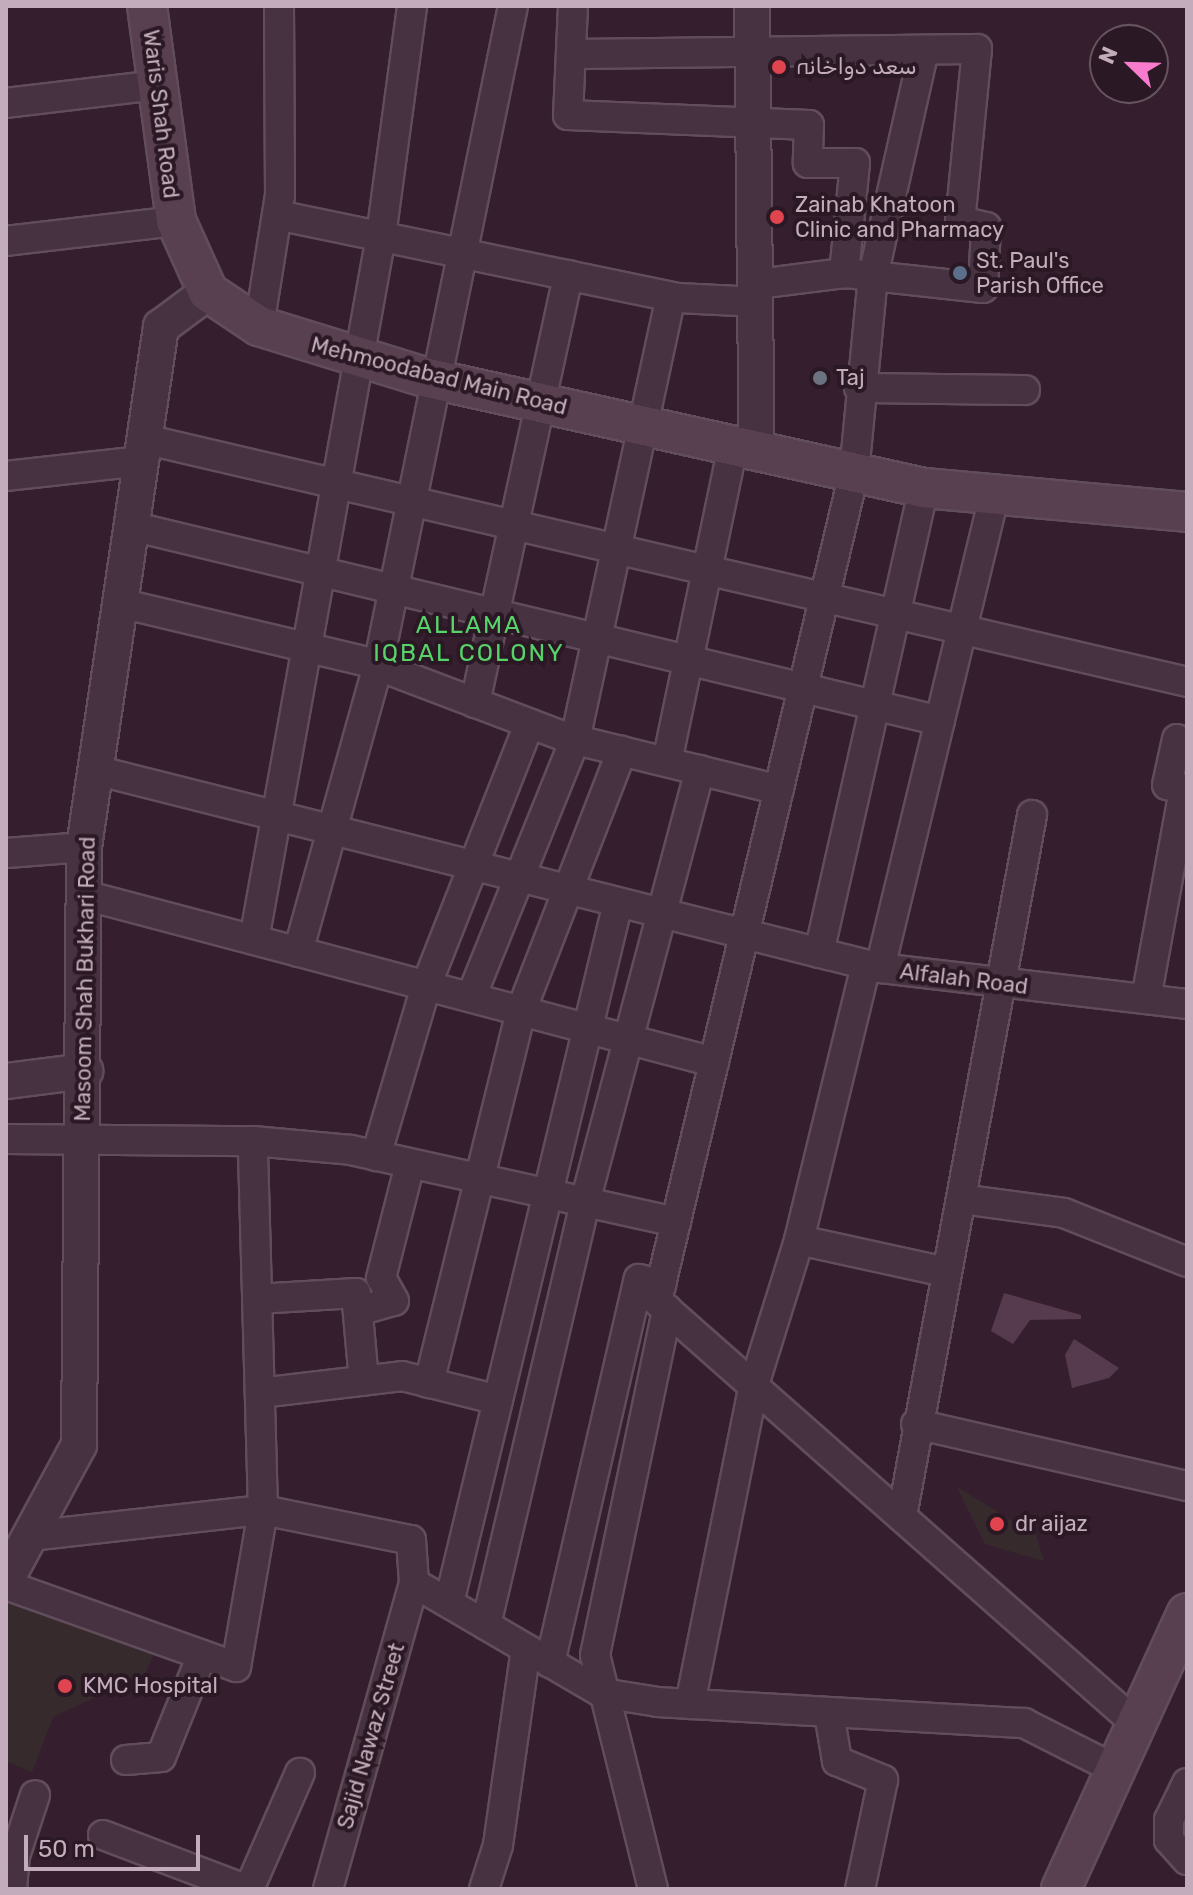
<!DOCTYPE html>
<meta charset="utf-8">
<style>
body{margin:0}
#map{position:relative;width:1193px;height:1895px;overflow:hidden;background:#351f2f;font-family:Rubik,Cairo,sans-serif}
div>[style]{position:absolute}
.medical>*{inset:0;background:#372a2c}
.building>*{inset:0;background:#563a4e}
.roads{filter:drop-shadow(2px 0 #614d5b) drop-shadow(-2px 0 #614d5b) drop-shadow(0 2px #614d5b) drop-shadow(0 -2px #614d5b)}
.minor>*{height:28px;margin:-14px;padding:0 14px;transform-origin:14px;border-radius:14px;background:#463240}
.tertiary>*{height:34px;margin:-17px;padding:0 17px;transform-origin:17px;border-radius:17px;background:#463240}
.secondary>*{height:38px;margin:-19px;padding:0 19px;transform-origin:19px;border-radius:19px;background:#594050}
.dots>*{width:22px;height:22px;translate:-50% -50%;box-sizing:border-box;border:4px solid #2a1824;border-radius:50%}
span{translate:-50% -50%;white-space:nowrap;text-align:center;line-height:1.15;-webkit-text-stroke:8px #2a1824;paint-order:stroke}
.poi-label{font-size:22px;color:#c3acbb}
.left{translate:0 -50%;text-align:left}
.street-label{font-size:22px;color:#c3acbb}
.neighbourhood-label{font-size:24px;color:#57d36a;letter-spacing:2px}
.frame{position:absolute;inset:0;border:8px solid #c3acbb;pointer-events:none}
.north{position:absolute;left:1089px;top:24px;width:80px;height:80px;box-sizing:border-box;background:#2a1824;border:2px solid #675360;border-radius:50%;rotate:293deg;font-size:22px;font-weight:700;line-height:32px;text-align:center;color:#c3acbb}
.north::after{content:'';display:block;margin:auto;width:28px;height:36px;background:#f87cce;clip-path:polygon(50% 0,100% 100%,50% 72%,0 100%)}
.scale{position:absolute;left:24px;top:1835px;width:176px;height:36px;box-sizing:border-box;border:4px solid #c3acbb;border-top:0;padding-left:10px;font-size:24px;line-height:28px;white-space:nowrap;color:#c3acbb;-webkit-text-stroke:6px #2a1824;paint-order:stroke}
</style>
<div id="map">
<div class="medical">
<i style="clip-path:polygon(957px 1487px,1036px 1535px,1044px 1561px,985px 1544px)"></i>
<i style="clip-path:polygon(6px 1585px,160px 1640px,145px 1674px,53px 1717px,32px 1772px,6px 1761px)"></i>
</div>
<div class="building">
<i style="clip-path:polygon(1004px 1293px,1081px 1315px,1081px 1319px,1030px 1320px,1013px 1344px,991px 1331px)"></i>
<i style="clip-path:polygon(1074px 1339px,1119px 1368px,1109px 1378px,1072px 1388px,1065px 1355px)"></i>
</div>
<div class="roads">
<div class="minor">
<i style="left:573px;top:6px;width:109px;rotate:92.6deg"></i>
<i style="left:568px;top:115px;width:241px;rotate:2.4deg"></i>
<i style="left:809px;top:125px;width:38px;rotate:92deg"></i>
<i style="left:808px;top:163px;width:47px"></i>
<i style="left:855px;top:163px;width:111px;rotate:95.7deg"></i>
<i style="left:924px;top:50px;width:232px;rotate:102.7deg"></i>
<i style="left:873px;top:276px;width:198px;rotate:95.5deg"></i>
<i style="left:854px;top:473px;width:851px;rotate:103.38deg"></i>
<i style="left:657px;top:1301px;width:636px;rotate:41.43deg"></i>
<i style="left:571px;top:54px;width:406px;rotate:-0.7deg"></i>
<i style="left:977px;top:49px;width:173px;rotate:95.6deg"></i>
<i style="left:960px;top:221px;width:27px;rotate:13deg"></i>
<i style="left:986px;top:227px;width:61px;rotate:92.8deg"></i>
<i style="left:983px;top:288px;width:140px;rotate:-173.8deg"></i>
<i style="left:844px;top:273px;width:88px;rotate:172.8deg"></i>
<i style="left:6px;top:103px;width:152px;rotate:-6.8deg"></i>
<i style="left:277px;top:215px;width:409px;rotate:11.7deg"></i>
<i style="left:678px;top:298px;width:80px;rotate:2.9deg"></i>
<i style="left:6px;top:241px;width:171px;rotate:-6.7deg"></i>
<i style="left:259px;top:326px;width:133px;rotate:-80.9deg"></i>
<i style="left:280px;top:195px;width:189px;rotate:-90.3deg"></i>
<i style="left:859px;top:388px;width:166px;rotate:0.7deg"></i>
<i style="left:144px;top:439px;width:1071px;rotate:13.11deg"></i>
<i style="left:6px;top:476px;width:136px;rotate:-6.3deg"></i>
<i style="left:131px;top:526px;width:832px;rotate:13.55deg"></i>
<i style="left:120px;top:603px;width:255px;rotate:13.4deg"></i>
<i style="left:368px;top:662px;width:214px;rotate:20.8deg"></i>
<i style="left:568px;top:738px;width:217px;rotate:13.8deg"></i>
<i style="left:475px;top:703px;width:438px;rotate:-77.7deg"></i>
<i style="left:667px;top:762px;width:322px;rotate:-78.2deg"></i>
<i style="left:95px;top:770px;width:810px;rotate:14.16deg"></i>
<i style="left:880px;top:968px;width:309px;rotate:6.7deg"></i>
<i style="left:6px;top:853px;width:78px;rotate:-4.4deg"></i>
<i style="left:84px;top:895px;width:652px;rotate:14.85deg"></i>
<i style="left:254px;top:940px;width:715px;rotate:-79.77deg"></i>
<i style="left:381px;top:236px;width:232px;rotate:-82.3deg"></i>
<i style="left:298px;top:952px;width:297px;rotate:-74.4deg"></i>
<i style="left:378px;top:666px;width:674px;rotate:-78.44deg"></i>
<i style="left:819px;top:953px;width:477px;rotate:-77.3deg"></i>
<i style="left:880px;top:968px;width:488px;rotate:-76.4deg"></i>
<i style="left:471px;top:997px;width:277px;rotate:-68deg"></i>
<i style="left:575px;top:740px;width:453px;rotate:-77.8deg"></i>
<i style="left:1146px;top:999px;width:213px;rotate:-79.7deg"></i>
<i style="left:1184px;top:789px;width:17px;rotate:-167deg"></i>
<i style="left:1167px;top:785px;width:47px;rotate:-77.7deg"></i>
<i style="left:6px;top:1139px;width:247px;rotate:0.5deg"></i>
<i style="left:253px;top:1141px;width:98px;rotate:5.2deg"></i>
<i style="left:351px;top:1150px;width:333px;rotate:12.5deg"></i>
<i style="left:376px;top:1156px;width:177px;rotate:-73.6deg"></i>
<i style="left:426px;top:986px;width:282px;rotate:-68.5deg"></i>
<i style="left:961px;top:1199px;width:104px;rotate:7.7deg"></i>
<i style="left:1064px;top:1213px;width:132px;rotate:21.7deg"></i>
<i style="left:799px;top:1240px;width:150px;rotate:12.3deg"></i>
<i style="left:257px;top:1299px;width:99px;rotate:-3.5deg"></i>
<i style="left:356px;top:1293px;width:88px;rotate:84.8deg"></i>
<i style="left:358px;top:1311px;width:37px;rotate:-16deg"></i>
<i style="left:394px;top:1301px;width:26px;rotate:-119deg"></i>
<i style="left:381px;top:1278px;width:118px;rotate:-75.7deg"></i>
<i style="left:429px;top:1383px;width:383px;rotate:-76.1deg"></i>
<i style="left:521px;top:1011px;width:279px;rotate:-68.8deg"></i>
<i style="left:260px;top:1393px;width:143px;rotate:-6.8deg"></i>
<i style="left:402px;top:1376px;width:99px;rotate:14deg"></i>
<i style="left:916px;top:1424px;width:278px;rotate:12.9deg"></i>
<i style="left:902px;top:1516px;width:713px;rotate:-79.49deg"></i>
<i style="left:30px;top:1536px;width:234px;rotate:-6.4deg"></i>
<i style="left:263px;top:1510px;width:151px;rotate:11.5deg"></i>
<i style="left:411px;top:1540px;width:43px;rotate:86deg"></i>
<i style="left:414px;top:1583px;width:218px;rotate:30.3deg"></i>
<i style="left:602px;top:1693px;width:57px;rotate:9.1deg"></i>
<i style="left:658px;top:1702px;width:367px;rotate:3.3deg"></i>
<i style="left:1024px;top:1723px;width:100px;rotate:26.8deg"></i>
<i style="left:6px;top:1585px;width:244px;rotate:19.6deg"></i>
<i style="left:236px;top:1667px;width:159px;rotate:-80.2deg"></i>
<i style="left:263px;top:1510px;width:369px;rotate:-91.6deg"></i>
<i style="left:449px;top:1603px;width:720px;rotate:-76.43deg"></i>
<i style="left:486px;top:1625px;width:434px;rotate:-76.8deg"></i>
<i style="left:585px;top:1202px;width:447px;rotate:-75.1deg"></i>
<i style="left:550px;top:1663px;width:394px;rotate:-77deg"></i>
<i style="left:639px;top:1279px;width:23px;rotate:13deg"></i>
<i style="left:690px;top:1704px;width:322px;rotate:-78.7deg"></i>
<i style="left:753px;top:1388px;width:155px;rotate:-72.7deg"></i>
<i style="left:799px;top:1240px;width:283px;rotate:-76.3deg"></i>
<i style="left:829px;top:1713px;width:49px;rotate:80.5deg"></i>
<i style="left:837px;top:1761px;width:50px;rotate:22.4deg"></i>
<i style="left:883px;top:1780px;width:111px;rotate:101.9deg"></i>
<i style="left:126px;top:1760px;width:35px;rotate:-5deg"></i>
<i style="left:161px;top:1757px;width:110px;rotate:-68.1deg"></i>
<i style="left:1187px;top:1783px;width:41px;rotate:115.9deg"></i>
<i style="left:1169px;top:1820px;width:20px;rotate:90deg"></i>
<i style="left:1169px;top:1840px;width:27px;rotate:48deg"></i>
<i style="left:103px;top:1835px;width:152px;rotate:20.8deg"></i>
<i style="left:12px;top:1889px;width:33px;rotate:-85deg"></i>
<i style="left:15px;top:1856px;width:64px;rotate:-71.8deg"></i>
<i style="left:249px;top:1889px;width:127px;rotate:-66.3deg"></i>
<i style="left:328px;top:1889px;width:318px;rotate:-74.3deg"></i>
<i style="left:484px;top:1889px;width:46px;rotate:-72.3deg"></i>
<i style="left:498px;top:1845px;width:198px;rotate:-81.9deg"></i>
<i style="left:653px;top:1889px;width:241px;rotate:-103.9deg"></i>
<i style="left:595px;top:1655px;width:353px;rotate:-78.2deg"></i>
</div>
<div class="tertiary">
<i style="left:752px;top:6px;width:446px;rotate:89.4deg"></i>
<i style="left:6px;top:1081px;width:80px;rotate:-7.2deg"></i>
<i style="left:6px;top:1580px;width:153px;rotate:-61.6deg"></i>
<i style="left:79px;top:1445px;width:598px;rotate:-89.52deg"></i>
<i style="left:84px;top:847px;width:526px;rotate:-81.58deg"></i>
<i style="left:161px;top:327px;width:59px;rotate:-36.7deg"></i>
</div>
<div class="secondary">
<i style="left:147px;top:6px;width:217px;rotate:82.3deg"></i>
<i style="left:176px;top:221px;width:78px;rotate:65.7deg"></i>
<i style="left:208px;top:292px;width:61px;rotate:33.7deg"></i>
<i style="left:259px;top:326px;width:177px;rotate:17.1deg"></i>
<i style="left:428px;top:378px;width:508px;rotate:12.5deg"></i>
<i style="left:924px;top:488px;width:264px;rotate:5.2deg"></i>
<i style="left:1061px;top:1889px;width:303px;rotate:-65.5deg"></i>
</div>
</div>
<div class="dots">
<i style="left:779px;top:67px;background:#e0444e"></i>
<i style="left:777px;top:217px;background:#e0444e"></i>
<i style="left:960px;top:273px;background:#5c6f8a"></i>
<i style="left:820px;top:378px;background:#6b7280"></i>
<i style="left:997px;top:1524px;background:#e0444e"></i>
<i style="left:65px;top:1686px;background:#e0444e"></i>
</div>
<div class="poi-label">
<span class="left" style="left:797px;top:67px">سعد دواخانہ</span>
<span class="left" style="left:795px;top:217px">Zainab Khatoon<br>Clinic and Pharmacy</span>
<span class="left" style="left:976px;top:273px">St. Paul's<br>Parish Office</span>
<span class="left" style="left:836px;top:378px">Taj</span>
<span class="left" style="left:1015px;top:1524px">dr aijaz</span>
<span class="left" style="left:83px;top:1686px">KMC Hospital</span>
</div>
<div class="street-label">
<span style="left:161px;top:114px;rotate:83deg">Waris Shah Road</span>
<span style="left:439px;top:376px;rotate:14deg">Mehmoodabad Main Road</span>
<span style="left:85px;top:979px;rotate:-89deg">Masoom Shah Bukhari Road</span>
<span style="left:964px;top:979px;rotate:7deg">Alfalah Road</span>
<span style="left:371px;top:1736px;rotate:-74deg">Sajid Nawaz Street</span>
</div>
<div class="neighbourhood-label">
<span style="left:469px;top:640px">ALLAMA<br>IQBAL COLONY</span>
</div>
<div class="frame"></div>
<div class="north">N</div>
<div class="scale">50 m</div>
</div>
